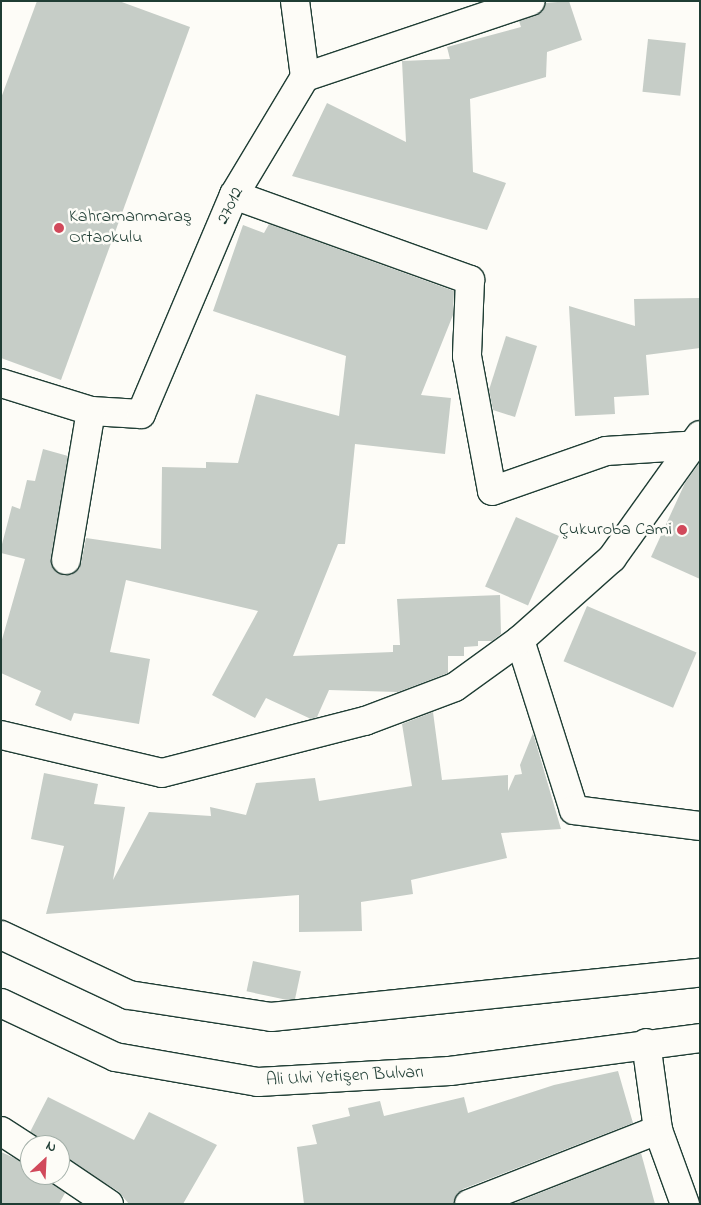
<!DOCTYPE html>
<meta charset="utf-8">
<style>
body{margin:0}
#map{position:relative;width:701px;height:1205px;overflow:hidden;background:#fdfcf7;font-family:"Indie Flower",sans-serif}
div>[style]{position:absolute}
.building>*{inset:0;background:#c6cdc7;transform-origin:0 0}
.roads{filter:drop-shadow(1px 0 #1f3d34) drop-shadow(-1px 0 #1f3d34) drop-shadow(0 1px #1f3d34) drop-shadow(0 -1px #1f3d34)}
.street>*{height:28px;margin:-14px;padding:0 14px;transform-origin:14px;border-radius:14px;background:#fdfcf7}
.secondary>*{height:28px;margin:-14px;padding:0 14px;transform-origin:14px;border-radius:14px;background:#fdfcf7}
.dots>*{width:14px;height:14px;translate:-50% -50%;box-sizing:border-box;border:2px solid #fdfcf7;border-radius:50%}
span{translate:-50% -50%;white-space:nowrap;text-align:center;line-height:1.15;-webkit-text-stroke:5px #fdfcf7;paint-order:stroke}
.street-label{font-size:18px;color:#1f3d34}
.poi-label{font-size:18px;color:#1f3d34}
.left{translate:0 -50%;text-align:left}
.right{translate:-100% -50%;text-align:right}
.frame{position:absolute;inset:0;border:2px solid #1f3d34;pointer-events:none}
.north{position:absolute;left:20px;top:1135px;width:50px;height:50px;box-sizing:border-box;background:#fdfcf7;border:1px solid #a4b0a9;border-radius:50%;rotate:25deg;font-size:14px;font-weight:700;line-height:20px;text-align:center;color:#1f3d34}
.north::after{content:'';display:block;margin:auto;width:18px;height:22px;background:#d1495b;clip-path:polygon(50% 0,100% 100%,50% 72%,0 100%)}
</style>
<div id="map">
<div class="building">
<i style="clip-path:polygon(37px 1px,119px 1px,190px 27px,61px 380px,1px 358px,1px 98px)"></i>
<i style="clip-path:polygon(569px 1px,582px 40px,547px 52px,546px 77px,470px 99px,473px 172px,506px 183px,487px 230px,292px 176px,327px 103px,406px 142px,402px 61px,450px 59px,447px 47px,521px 27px,519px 21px,542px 12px,546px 3px)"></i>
<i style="left:648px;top:39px;width:38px;height:53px;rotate:6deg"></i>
<i style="clip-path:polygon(269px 224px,454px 291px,453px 315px,421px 395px,451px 398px,445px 454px,355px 444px,345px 544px,338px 544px,293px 656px,393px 652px,393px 645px,400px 645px,397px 599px,500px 595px,501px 634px,492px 641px,478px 641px,478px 646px,464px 647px,464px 656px,448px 656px,448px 673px,398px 692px,329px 690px,317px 717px,311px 719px,266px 698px,255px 718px,212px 695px,258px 611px,126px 580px,110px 652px,150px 659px,139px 724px,74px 713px,71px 721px,35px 705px,41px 691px,1px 673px,1px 643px,25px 559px,1px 553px,1px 548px,12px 506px,20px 509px,27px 480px,35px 481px,43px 449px,68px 456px,51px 558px,56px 572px,71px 575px,81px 563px,86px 538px,161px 549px,162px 467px,206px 468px,206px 462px,238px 463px,256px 394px,339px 416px,346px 356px,213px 311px,243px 225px,264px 233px)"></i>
<i style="clip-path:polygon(700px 298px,700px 348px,646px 355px,649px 395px,614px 397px,615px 414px,575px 416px,569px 306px,635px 326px,634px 299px)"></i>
<i style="clip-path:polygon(506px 336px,537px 346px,515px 417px,493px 410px,489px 390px)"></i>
<i style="clip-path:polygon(700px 462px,700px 579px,651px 557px,685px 483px)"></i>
<i style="left:516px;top:517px;width:47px;height:76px;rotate:24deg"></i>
<i style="left:587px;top:606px;width:119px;height:60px;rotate:23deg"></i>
<i style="clip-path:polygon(433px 712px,442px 780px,508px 775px,508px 791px,515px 775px,522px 774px,520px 765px,533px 733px,561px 829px,501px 833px,507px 858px,411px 880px,413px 894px,361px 902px,362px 931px,299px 932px,299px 895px,46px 914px,64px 846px,31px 839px,44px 773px,98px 784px,94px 804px,125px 807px,113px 880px,149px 812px,211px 816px,210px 807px,246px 815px,256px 783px,315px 778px,319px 801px,412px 786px,402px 724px)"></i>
<i style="left:253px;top:961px;width:49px;height:31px;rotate:12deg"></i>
<i style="clip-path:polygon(618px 1071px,633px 1123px,463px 1189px,454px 1204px,304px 1204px,297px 1147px,317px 1144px,312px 1125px,350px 1116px,348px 1108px,380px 1101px,384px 1116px,464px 1097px,468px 1113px,554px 1085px)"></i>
<i style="clip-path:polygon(48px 1097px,134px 1140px,149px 1112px,217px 1145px,183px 1204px,129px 1204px,118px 1191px,60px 1156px,60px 1145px,44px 1145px,30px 1132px)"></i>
<i style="clip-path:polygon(1px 1152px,30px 1165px,30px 1175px,45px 1175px,65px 1193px,59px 1204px,1px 1204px)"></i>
<i style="clip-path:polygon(641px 1153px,655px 1204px,512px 1204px)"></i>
</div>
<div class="roads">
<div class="street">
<i style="left:305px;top:77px;width:238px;rotate:-18.6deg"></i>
<i style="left:234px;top:195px;width:251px;rotate:19.8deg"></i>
<i style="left:470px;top:280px;width:76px;rotate:92.3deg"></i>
<i style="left:467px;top:356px;width:137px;rotate:79.5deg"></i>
<i style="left:492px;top:491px;width:121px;rotate:-19.3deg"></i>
<i style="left:606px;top:451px;width:94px;rotate:-3.7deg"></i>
<i style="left:1px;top:383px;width:94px;rotate:17.3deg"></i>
<i style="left:91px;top:411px;width:50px;rotate:3.4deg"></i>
<i style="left:141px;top:414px;width:238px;rotate:-67deg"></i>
<i style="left:234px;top:195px;width:138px;rotate:-59deg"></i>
<i style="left:305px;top:77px;width:77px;rotate:-97.5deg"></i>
<i style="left:66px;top:560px;width:151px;rotate:-80.5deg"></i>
<i style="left:520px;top:640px;width:178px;rotate:72.4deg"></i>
<i style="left:574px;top:810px;width:127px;rotate:7.2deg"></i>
<i style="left:1px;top:735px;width:165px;rotate:13.3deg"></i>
<i style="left:162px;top:773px;width:210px;rotate:-14.4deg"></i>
<i style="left:365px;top:721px;width:96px;rotate:-20.7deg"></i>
<i style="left:455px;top:687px;width:80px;rotate:-35.9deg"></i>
<i style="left:520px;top:640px;width:123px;rotate:-41.7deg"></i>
<i style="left:612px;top:558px;width:151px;rotate:-54.4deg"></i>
<i style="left:646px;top:1043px;width:88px;rotate:82.1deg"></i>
<i style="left:658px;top:1130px;width:79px;rotate:70deg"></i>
<i style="left:1px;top:1131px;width:35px;rotate:33deg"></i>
<i style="left:60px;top:1171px;width:59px;rotate:34deg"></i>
<i style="left:469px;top:1204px;width:203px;rotate:-21.4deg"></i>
</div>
<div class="secondary">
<i style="left:1px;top:935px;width:141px;rotate:25.1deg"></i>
<i style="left:129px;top:995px;width:144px;rotate:8.8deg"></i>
<i style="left:271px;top:1017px;width:431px;rotate:-5.9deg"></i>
<i style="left:1px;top:1003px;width:126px;rotate:25.3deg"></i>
<i style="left:115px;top:1057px;width:145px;rotate:9.9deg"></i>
<i style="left:258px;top:1082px;width:192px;rotate:-3.3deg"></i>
<i style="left:450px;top:1071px;width:252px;rotate:-7.5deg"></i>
</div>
</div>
<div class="dots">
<i style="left:59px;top:228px;background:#d1495b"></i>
<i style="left:682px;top:530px;background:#d1495b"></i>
</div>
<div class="street-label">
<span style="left:231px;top:206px;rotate:-64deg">27012</span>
<span style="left:345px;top:1077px;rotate:-3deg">Ali Ulvi Yetişen Bulvarı</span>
</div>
<div class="poi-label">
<span class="left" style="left:69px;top:228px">Kahramanmaraş<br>Ortaokulu</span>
<span class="right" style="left:672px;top:530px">Çukuroba Cami</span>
</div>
<div class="frame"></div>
<div class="north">N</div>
</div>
